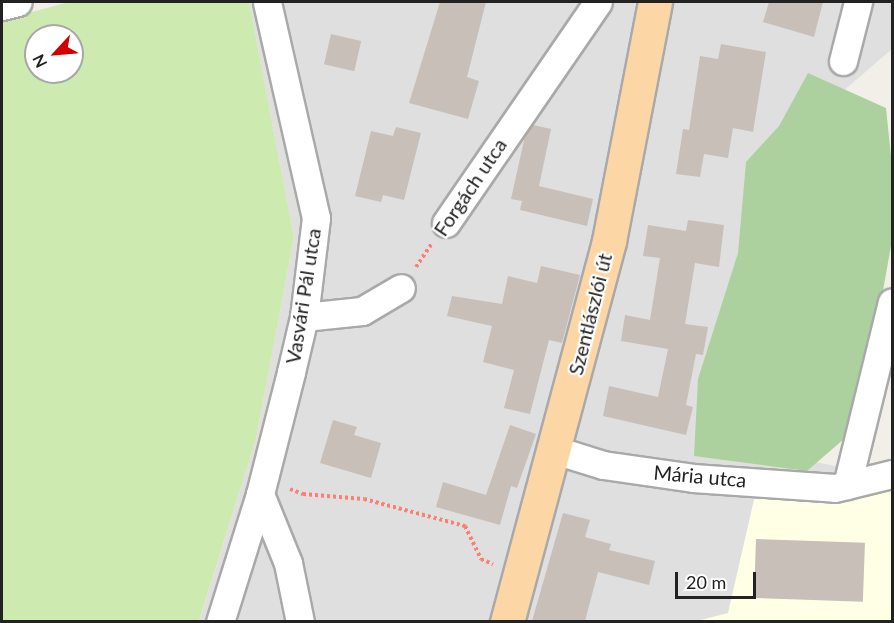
<!DOCTYPE html>
<meta charset="utf-8">
<style>
body{margin:0}
#map{position:relative;width:894px;height:623px;overflow:hidden;background:#f2efe9;font-family:Lato,sans-serif}
div>[style]{position:absolute}
.residential>*{inset:0;background:#e0dfdf}
.education>*{inset:0;background:#ffffe5}
.grass>*{inset:0;background:#cdebb0}
.forest>*{inset:0;background:#add19e}
.building>*{inset:0;background:#c7bfb8;transform-origin:0 0}
.path>*{height:4px;margin-top:-2px;transform-origin:0;background:repeating-linear-gradient(90deg,#fa8072 0 3px,transparent 0 6px)}
.roads{filter:drop-shadow(2px 0 #a9a9a9) drop-shadow(-2px 0 #a9a9a9) drop-shadow(0 2px #a9a9a9) drop-shadow(0 -2px #a9a9a9)}
.minor>*{height:27px;margin:-13.5px;padding:0 13.5px;transform-origin:13.5px;border-radius:13.5px;background:#fff}
.major>*{height:33px;margin:-16.5px;padding:0 16.5px;transform-origin:16.5px;border-radius:16.5px;background:#fcd6a4}
span{translate:-50% -50%;white-space:nowrap;text-align:center;line-height:1.15;-webkit-text-stroke:4.5px #fff;paint-order:stroke}
.street-label{font-size:20px;color:#222}
.frame{position:absolute;inset:0;border:3px solid #222;pointer-events:none}
.north{position:absolute;left:24px;top:24px;width:60px;height:60px;box-sizing:border-box;background:#fff;border:2px solid #a7a7a7;border-radius:50%;rotate:244deg;font-size:16px;font-weight:700;line-height:24px;text-align:center;color:#222}
.north::after{content:'';display:block;margin:auto;width:21px;height:27px;background:#d40000;clip-path:polygon(50% 0,100% 100%,50% 72%,0 100%)}
.scale{position:absolute;left:675px;top:572px;width:81px;height:27px;box-sizing:border-box;border:3px solid #222;border-top:0;padding-left:8px;font-size:18px;line-height:21px;white-space:nowrap;color:#222;-webkit-text-stroke:4px #fff;paint-order:stroke}
</style>
<div id="map">
<div class="residential">
<i style="clip-path:polygon(249px 2px,892px 2px,892px 49px,813px 117px,696px 437px,892px 478px,892px 621px,199px 622px,256px 439px,294px 237px)"></i>
</div>
<div class="education">
<i style="clip-path:polygon(892px 485px,892px 621px,693px 622px,728px 613px,756px 491px)"></i>
</div>
<div class="grass">
<i style="clip-path:polygon(evenodd,69px 2px,249px 2px,294px 237px,256px 439px,199px 621px,2px 622px,2px 20px,69px 2px,36px 36px,72px 36px,72px 72px,36px 72px,36px 36px)"></i>
</div>
<div class="forest">
<i style="clip-path:polygon(808px 73px,886px 108px,892px 166px,892px 240px,859px 426px,807px 471px,694px 456px,698px 379px,738px 253px,746px 162px,779px 126px)"></i>
</div>
<div class="building">
<i style="clip-path:polygon(440px 2px,486px 2px,467px 77px,479px 81px,468px 119px,409px 103px)"></i>
<i style="clip-path:polygon(769px 2px,823px 2px,814px 37px,763px 22px)"></i>
<i style="left:331px;top:34px;width:31px;height:31px;rotate:13deg"></i>
<i style="clip-path:polygon(721px 44px,766px 52px,753px 132px,733px 128px,728px 158px,704px 154px,700px 177px,676px 174px,683px 129px,689px 130px,700px 56px,718px 59px)"></i>
<i style="clip-path:polygon(533px 125px,551px 129px,539px 186px,593px 199px,587px 226px,520px 210px,522px 201px,511px 199px,525px 136px)"></i>
<i style="clip-path:polygon(396px 127px,421px 133px,404px 200px,383px 195px,381px 202px,355px 196px,371px 131px,393px 136px)"></i>
<i style="clip-path:polygon(688px 220px,724px 225px,719px 267px,695px 263px,685px 324px,708px 327px,703px 355px,696px 354px,686px 405px,693px 407px,686px 435px,603px 416px,609px 386px,658px 397px,668px 349px,621px 341px,625px 315px,650px 320px,660px 258px,643px 256px,648px 225px,686px 231px)"></i>
<i style="clip-path:polygon(541px 266px,580px 275px,562px 343px,549px 340px,530px 414px,504px 408px,514px 370px,483px 362px,492px 326px,447px 316px,452px 296px,502px 304px,508px 276px,537px 283px)"></i>
<i style="clip-path:polygon(333px 420px,357px 427px,354px 435px,381px 443px,371px 478px,320px 463px)"></i>
<i style="clip-path:polygon(510px 425px,536px 434px,517px 488px,511px 486px,500px 525px,436px 507px,443px 482px,486px 495px)"></i>
<i style="clip-path:polygon(563px 513px,590px 520px,585px 537px,611px 544px,609px 550px,655px 561px,649px 585px,598px 572px,585px 621px,532px 621px)"></i>
<i style="left:756px;top:539px;width:109px;height:59px;rotate:2deg"></i>
</div>
<div class="path">
<i style="left:416px;top:267px;width:29px;rotate:-56deg"></i>
<i style="left:290px;top:489px;width:14px;rotate:21deg"></i>
<i style="left:303px;top:494px;width:61px;rotate:4.7deg"></i>
<i style="left:364px;top:499px;width:105px;rotate:15deg"></i>
<i style="left:465px;top:526px;width:37px;rotate:64deg"></i>
<i style="left:481px;top:559px;width:13px;rotate:23deg"></i>
</div>
<div class="roads">
<div class="minor">
<i style="left:2px;top:6px;width:16px;rotate:-14deg"></i>
<i style="left:843px;top:61px;width:61px;rotate:-75.7deg"></i>
<i style="left:446px;top:223px;width:268px;rotate:-55.5deg"></i>
<i style="left:304px;top:317px;width:58px;rotate:-5.9deg"></i>
<i style="left:362px;top:311px;width:45px;rotate:-30.5deg"></i>
<i style="left:555px;top:450px;width:50px;rotate:17.4deg"></i>
<i style="left:603px;top:465px;width:91px;rotate:8.2deg"></i>
<i style="left:693px;top:478px;width:142px;rotate:4deg"></i>
<i style="left:835px;top:488px;width:59px;rotate:-13.8deg"></i>
<i style="left:847px;top:485px;width:188px;rotate:-76.2deg"></i>
<i style="left:260px;top:494px;width:74px;rotate:67.9deg"></i>
<i style="left:288px;top:563px;width:60px;rotate:78.5deg"></i>
<i style="left:220px;top:622px;width:134px;rotate:-72.6deg"></i>
<i style="left:260px;top:494px;width:126px;rotate:-75.7deg"></i>
<i style="left:291px;top:372px;width:57px;rotate:-76.7deg"></i>
<i style="left:304px;top:317px;width:100px;rotate:-83.1deg"></i>
<i style="left:316px;top:218px;width:221px;rotate:-102.8deg"></i>
</div>
<div class="major">
<i style="left:507px;top:622px;width:394px;rotate:-75deg"></i>
<i style="left:609px;top:241px;width:243px;rotate:-79.1deg"></i>
</div>
</div>
<div class="street-label">
<span style="left:470px;top:187px;rotate:-56deg">Forgách utca</span>
<span style="left:303px;top:296px;rotate:-81deg">Vasvári Pál utca</span>
<span style="left:590px;top:314px;rotate:-76deg">Szentlászlói út</span>
<span style="left:700px;top:476px;rotate:5deg">Mária utca</span>
</div>
<div class="frame"></div>
<div class="north">N</div>
<div class="scale">20 m</div>
</div>
